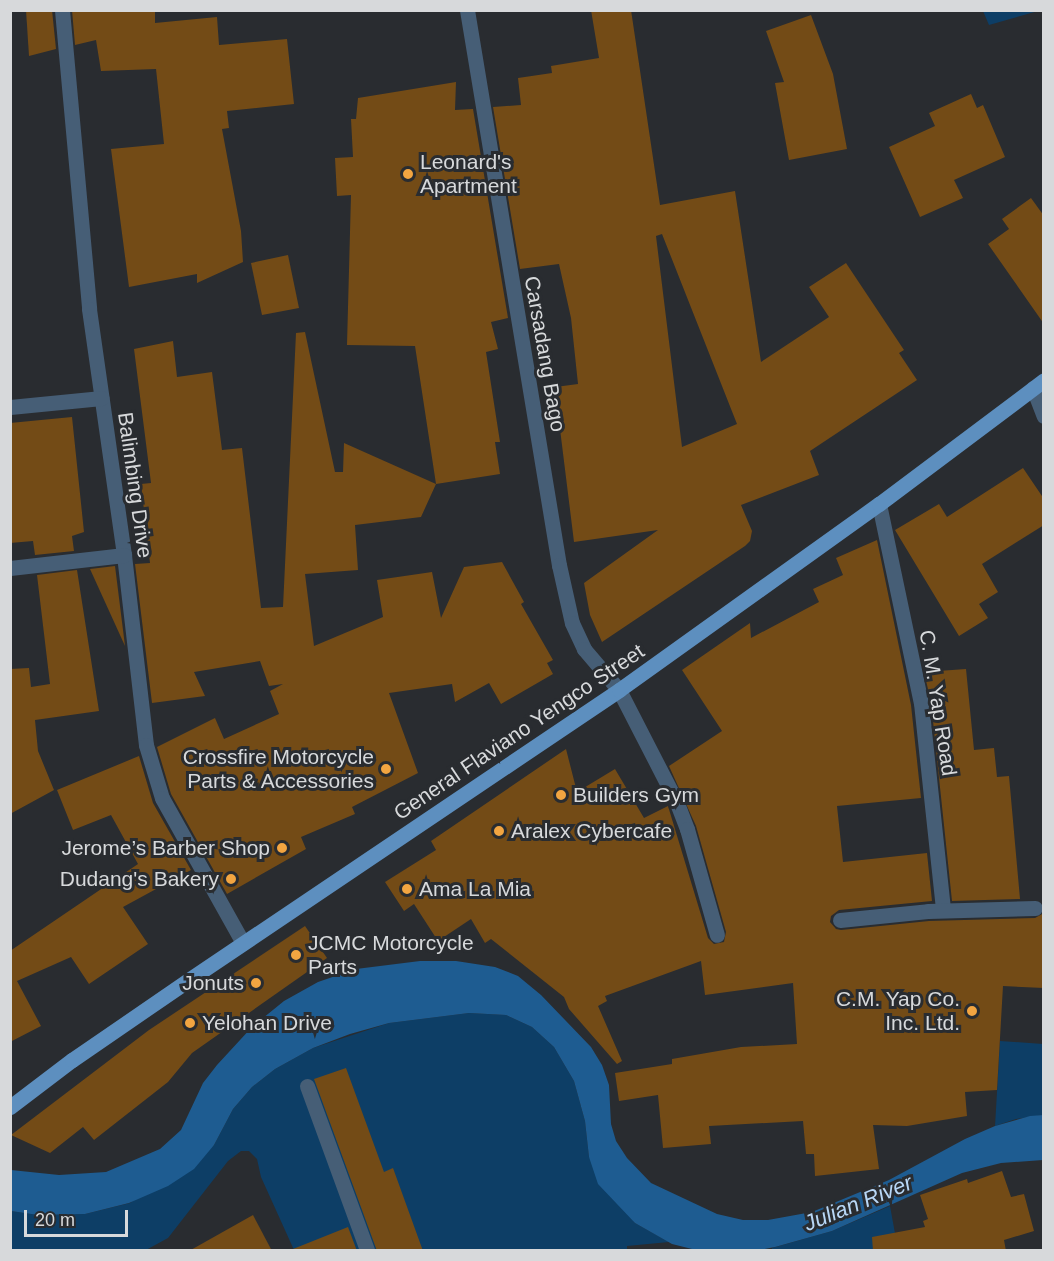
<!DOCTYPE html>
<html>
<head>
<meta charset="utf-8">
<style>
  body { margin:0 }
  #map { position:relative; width:1054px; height:1261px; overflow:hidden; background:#292c30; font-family:Helvetica,sans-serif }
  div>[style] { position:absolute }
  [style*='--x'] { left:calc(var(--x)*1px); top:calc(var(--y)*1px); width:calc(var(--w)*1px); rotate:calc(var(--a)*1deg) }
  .green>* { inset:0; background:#0d3e66 }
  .water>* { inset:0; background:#1e5c91 }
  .building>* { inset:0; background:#734b16 }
  .minor>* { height:15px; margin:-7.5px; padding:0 7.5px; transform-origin:7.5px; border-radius:7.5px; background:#465e76 }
  .major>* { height:15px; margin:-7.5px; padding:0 7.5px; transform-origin:7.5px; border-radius:7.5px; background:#5d8fbf }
  .dots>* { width:16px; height:16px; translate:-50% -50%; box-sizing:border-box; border:3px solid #292c30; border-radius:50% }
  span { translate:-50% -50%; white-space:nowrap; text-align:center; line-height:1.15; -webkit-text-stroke:6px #292c30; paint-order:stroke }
  .poi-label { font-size:21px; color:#d7d9db }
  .left { translate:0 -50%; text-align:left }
  .right { translate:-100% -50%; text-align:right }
  .street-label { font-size:21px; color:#d7d9db }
  .water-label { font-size:22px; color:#b8d7f6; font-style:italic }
  .frame { position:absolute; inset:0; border:12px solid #d7d9db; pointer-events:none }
  .scale { position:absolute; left:24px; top:1210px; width:104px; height:27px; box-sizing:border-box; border:3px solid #d7d9db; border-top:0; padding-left:8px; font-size:18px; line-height:21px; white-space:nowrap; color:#d7d9db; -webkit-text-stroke:4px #292c30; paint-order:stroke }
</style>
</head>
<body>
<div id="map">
  <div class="green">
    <div style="clip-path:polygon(983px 11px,1038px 11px,989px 25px)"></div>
    <div style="clip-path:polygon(469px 1013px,506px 1015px,532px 1027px,554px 1047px,574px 1081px,585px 1121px,589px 1157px,635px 1223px,669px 1242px,627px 1246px,627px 1250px,294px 1250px,261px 1177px,257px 1159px,249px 1151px,241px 1151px,228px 1161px,168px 1238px,146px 1250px,11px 1250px,11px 1211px,38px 1215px,85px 1214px,130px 1203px,214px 1145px,233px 1109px,252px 1087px,275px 1069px,313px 1048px,389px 1023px)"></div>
    <div style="clip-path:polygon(1000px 1041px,1043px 1044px,1043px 1115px,1016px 1119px,995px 1126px)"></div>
    <div style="clip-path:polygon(890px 1206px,898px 1250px,772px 1250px,772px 1248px,832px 1231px)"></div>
  </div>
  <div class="water">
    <div style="clip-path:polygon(420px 961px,456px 961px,495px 967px,518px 976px,541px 995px,591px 1047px,602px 1065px,609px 1085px,611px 1124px,616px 1141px,627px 1158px,651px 1183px,717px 1214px,743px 1220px,768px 1220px,812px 1212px,889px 1180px,965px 1139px,995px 1126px,1030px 1116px,1043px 1115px,1043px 1160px,1001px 1163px,962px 1173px,832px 1231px,775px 1247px,759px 1250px,696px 1250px,672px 1244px,635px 1223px,598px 1184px,589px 1157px,585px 1121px,574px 1081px,554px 1047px,532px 1027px,506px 1015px,469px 1013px,389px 1023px,350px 1034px,313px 1048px,275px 1069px,252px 1087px,233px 1109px,214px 1145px,194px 1169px,168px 1186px,129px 1203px,85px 1214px,38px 1215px,11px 1211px,11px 1170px,59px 1175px,106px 1172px,160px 1149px,181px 1130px,203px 1083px,217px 1065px,252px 1027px,284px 1001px,318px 982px,356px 969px)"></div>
  </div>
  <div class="building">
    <div style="clip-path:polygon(26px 10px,52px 10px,56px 49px,29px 56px)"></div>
    <div style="clip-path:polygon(72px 10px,155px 10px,155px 23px,217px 17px,219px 45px,287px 39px,294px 104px,227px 111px,229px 128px,222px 129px,241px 231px,243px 262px,197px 283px,197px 274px,129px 287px,111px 149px,164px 144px,156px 69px,101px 71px,96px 40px,75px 45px)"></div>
    <div style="clip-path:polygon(evenodd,591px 10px,631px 10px,660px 205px,735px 191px,761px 362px,829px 317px,809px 287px,846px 263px,904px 350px,899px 353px,917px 380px,810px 451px,819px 475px,741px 505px,752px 531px,750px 541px,745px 546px,602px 642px,590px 615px,584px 583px,658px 530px,574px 542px,559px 421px,553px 422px,548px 388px,578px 384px,571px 318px,559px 264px,520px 269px,493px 107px,521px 105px,518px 78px,552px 73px,551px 66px,599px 58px,591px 10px,662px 234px,737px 424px,682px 447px,656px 236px,662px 234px)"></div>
    <div style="clip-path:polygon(811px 15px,833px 74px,847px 149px,789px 160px,775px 83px,784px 82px,766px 31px)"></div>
    <div style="clip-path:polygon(456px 82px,455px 110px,473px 109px,508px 318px,491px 322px,498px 349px,486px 352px,500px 442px,495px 442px,500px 474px,436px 484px,415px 346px,347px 345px,351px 195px,337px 196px,335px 158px,353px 157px,351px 119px,356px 119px,358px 98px)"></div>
    <div style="clip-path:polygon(971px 94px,977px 108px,983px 105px,1005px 157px,954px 180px,963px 198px,920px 217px,889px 147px,935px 126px,929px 113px)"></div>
    <div style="clip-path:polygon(1031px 198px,1044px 216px,1044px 324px,988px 244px,1009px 229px,1002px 219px)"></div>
    <div style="clip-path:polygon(288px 255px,299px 308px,262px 315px,251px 263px)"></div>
    <div style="clip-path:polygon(305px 332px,335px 472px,343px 472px,344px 443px,436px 484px,421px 517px,355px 525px,358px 570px,305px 574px,314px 646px,383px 617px,377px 580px,432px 572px,441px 618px,464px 567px,502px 562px,524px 602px,521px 604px,553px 660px,547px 663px,553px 674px,501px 704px,489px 683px,455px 702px,452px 684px,389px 693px,418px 773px,352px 807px,355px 814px,301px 837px,306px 849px,227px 894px,171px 794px,157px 747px,215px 718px,224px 739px,279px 714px,270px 691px,283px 684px,269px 686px,260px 661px,194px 672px,205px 696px,152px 703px,135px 564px,150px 563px,141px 484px,151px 483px,134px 349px,173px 341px,177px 377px,212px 372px,222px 450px,242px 448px,261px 608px,283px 607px,296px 333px)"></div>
    <div style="clip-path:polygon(72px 417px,84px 532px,72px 536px,74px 551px,35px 555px,33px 541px,10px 543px,10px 423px)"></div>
    <div style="clip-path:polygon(1023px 468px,1044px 499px,1044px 525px,982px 564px,998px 592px,979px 604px,988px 618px,959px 636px,895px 530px,939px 504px,947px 517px)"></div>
    <div style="clip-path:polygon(877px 540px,911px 705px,921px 798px,837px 806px,843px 862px,927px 853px,932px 901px,839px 910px,831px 916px,830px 922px,836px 929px,841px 930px,929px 921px,1035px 918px,1044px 913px,1044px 988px,1003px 986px,997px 1090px,965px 1092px,967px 1116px,907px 1126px,873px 1125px,879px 1169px,815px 1176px,814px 1154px,806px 1154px,803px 1121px,709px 1126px,711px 1144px,663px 1148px,658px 1095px,619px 1101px,615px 1073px,672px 1064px,672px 1059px,741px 1047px,797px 1044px,793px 983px,705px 995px,701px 961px,605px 996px,607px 1001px,598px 1006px,622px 1061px,617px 1064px,569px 1009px,564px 997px,491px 939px,485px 943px,471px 919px,438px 941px,414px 904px,404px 911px,385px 882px,436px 850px,431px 841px,566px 749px,577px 792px,615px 769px,644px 818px,668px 806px,708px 938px,714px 944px,724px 942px,726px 932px,696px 826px,669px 766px,722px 731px,682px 670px,750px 623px,751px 638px,819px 602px,813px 589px,843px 575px,836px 558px)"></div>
    <div style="clip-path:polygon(115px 566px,125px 646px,90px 569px)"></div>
    <div style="clip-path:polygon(77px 570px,99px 711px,35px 720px,38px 751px,54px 790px,10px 814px,10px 669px,29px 668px,31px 687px,50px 684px,37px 575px)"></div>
    <div style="clip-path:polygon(966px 669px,974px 750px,994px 748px,997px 777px,1009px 776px,1020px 899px,952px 901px,931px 702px,924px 672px)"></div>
    <div style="clip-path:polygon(139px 756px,153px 803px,191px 870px,123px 907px,148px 944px,89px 984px,71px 957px,17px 981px,41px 1026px,10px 1042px,10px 951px,138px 864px,111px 815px,73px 830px,57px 790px)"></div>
    <div style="clip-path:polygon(305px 926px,327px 958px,192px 1053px,168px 1082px,94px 1140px,83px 1127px,50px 1153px,11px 1135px,149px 1030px)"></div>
    <div style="clip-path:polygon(346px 1068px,384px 1172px,393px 1168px,423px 1251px,377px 1251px,314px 1079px)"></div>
    <div style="clip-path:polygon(1002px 1171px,1011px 1197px,1024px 1194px,1034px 1231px,1004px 1240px,1006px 1251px,873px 1251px,872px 1237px,925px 1227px,923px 1221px,928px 1219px,920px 1195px,967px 1179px,968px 1183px)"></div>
    <div style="clip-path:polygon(253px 1215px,272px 1251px,189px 1251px)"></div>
    <div style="clip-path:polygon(348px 1227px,357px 1251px,294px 1251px,293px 1249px)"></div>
  </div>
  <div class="minor">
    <div style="--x:62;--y:10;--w:300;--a:84.8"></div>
    <div style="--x:89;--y:309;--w:248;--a:81.9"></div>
    <div style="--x:124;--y:555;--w:191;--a:83.4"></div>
    <div style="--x:146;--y:745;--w:55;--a:73.2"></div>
    <div style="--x:162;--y:798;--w:166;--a:60.8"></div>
    <div style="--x:467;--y:10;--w:563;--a:80.59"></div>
    <div style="--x:559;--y:565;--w:59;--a:77.4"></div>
    <div style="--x:572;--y:623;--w:29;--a:65"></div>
    <div style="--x:584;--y:649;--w:54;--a:49.5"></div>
    <div style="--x:619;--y:690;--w:127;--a:62.8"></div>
    <div style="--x:677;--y:803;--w:28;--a:69"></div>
    <div style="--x:687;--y:829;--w:110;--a:74.2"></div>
    <div style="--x:1033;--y:388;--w:30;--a:69"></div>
    <div style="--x:10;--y:407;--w:92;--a:-5.6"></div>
    <div style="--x:879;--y:504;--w:203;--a:78.1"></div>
    <div style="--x:921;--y:703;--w:208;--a:83.9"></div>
    <div style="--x:10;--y:568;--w:115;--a:-6.5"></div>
    <div style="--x:840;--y:920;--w:88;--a:-5.8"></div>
    <div style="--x:928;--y:911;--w:107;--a:-1.6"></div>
    <div style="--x:307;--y:1086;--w:175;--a:69.9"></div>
  </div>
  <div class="major">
    <div style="--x:10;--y:1107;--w:78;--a:-37.2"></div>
    <div style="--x:72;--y:1060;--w:140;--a:-34.5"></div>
    <div style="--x:187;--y:981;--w:521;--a:-33.96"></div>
    <div style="--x:619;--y:690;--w:320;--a:-35.6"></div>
    <div style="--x:879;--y:504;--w:206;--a:-36.9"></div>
  </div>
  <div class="dots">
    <div style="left:408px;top:174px;background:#f2a541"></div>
    <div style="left:386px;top:769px;background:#f2a541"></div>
    <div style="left:561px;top:795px;background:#f2a541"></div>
    <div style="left:499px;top:831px;background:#f2a541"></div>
    <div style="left:282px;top:848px;background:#f2a541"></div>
    <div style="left:231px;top:879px;background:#f2a541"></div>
    <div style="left:407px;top:889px;background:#f2a541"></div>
    <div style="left:296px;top:955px;background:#f2a541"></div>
    <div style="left:256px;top:983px;background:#f2a541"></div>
    <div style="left:972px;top:1011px;background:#f2a541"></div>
    <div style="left:190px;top:1023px;background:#f2a541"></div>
  </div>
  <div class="poi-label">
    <span class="left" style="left:420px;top:174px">Leonard's<br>Apartment</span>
    <span class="right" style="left:374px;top:769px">Crossfire Motorcycle<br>Parts &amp; Accessories</span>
    <span class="left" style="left:573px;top:795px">Builders Gym</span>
    <span class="left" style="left:511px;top:831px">Aralex Cybercafe</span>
    <span class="right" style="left:270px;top:848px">Jerome’s Barber Shop</span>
    <span class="right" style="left:219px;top:879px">Dudang's Bakery</span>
    <span class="left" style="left:419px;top:889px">Ama La Mia</span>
    <span class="left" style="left:308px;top:955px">JCMC Motorcycle<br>Parts</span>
    <span class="right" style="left:244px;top:983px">Jonuts</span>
    <span class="right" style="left:960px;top:1011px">C.M. Yap Co.<br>Inc. Ltd.</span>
    <span class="left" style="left:202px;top:1023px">Yelohan Drive</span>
  </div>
  <div class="street-label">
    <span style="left:545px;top:354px;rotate:80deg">Carsadang Bago</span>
    <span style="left:135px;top:485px;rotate:82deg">Balimbing Drive</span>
    <span style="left:938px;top:703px;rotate:81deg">C. M. Yap Road</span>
    <span style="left:519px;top:732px;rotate:-34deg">General Flaviano Yengco Street</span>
  </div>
  <div class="water-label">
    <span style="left:858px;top:1203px;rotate:-22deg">Julian River</span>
  </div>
  <div class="frame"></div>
  <div class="scale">20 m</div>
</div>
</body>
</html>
